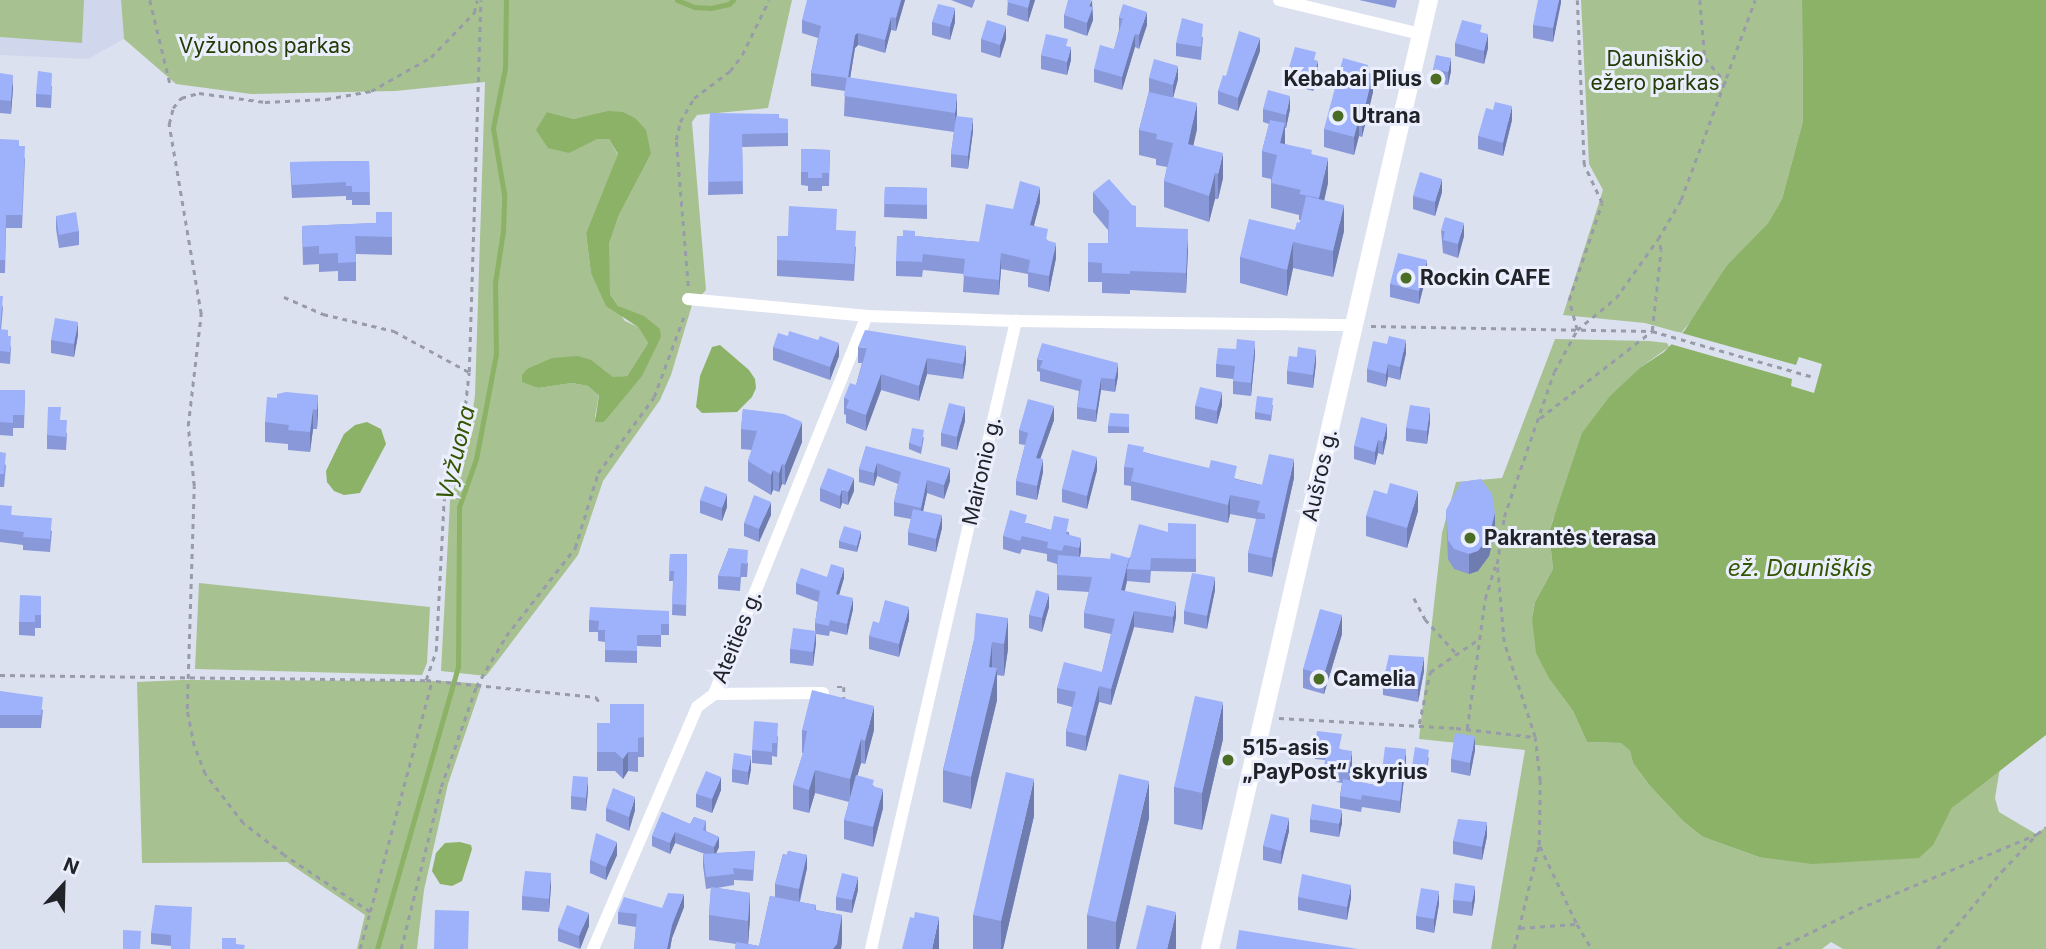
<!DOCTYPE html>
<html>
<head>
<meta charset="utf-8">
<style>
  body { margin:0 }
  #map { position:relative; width:2046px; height:949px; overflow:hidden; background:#dce1f0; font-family:Inter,sans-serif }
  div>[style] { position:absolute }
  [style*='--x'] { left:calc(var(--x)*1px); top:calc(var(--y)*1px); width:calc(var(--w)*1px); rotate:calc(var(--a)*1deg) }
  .built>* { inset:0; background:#d0d7ed }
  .green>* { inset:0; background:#a8c191 }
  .water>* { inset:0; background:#8cb268 }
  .pier>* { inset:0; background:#dce1f0 }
  .stream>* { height:5px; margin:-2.5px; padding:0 2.5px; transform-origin:2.5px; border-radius:2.5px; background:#8cb268 }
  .path>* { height:2.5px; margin-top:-1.25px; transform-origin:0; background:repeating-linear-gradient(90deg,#989ca8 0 5px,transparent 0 10px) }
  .street>* { height:12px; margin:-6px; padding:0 6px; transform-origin:6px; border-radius:6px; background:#fff }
  .secondary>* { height:18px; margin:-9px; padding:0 9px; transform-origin:9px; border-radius:9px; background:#fff }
  .wall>* { inset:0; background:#8898d8 }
  .shaded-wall>* { inset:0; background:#6f7cb0 }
  .building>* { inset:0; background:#9eb1fb }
  .dots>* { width:19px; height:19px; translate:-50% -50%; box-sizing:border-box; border:4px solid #eaeefd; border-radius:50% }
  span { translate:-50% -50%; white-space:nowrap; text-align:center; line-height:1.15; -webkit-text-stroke:6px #eaeefd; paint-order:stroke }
  .park-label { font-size:21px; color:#233b04 }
  .poi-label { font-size:21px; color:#212328; font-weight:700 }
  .right { translate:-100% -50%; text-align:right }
  .left { translate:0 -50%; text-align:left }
  .street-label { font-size:21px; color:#212328 }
  .water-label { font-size:23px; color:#345601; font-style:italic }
  .north { position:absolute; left:28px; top:851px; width:70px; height:70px; -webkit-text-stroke:5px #eaeefd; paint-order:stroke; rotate:22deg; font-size:19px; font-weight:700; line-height:28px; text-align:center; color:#212328 }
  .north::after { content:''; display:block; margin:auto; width:24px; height:32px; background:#212328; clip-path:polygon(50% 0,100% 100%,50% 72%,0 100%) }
</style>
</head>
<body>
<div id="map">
  <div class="built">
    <div style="clip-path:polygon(0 0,121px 0,124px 39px,88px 59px,0 55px)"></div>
  </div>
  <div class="green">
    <div style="clip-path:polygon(0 0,84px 0,82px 43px,0 37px)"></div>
    <div style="clip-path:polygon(evenodd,121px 0,792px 0,768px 108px,697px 115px,692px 122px,706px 290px,692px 305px,671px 375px,660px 400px,603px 481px,578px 555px,486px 676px,441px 671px,450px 501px,468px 443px,475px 395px,485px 82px,395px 91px,251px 94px,176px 84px,124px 39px,121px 0,547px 112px,574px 119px,590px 116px,651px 154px,619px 215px,609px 244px,608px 272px,610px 294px,618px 306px,661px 337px,604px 422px,595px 417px,599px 394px,588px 386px,572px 383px,538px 388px,522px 381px,522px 375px,604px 370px,613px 378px,627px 376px,648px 343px,638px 327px,625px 321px,591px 273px,586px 233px,618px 155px,609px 139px,597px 139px,547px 112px)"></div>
    <div style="clip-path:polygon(1581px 0,1802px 0,1803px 121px,1782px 199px,1768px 223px,1727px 265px,1698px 313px,1681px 333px,1645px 323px,1563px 315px,1603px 190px,1589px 164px)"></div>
    <div style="clip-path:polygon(1555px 339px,1649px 341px,1667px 343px,1669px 347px,1641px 367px,1553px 519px,1549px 532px,1553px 569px,1535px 602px,1532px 618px,1550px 680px,1573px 711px,1587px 742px,1621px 743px,1630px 751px,1633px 763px,1650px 786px,1684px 822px,1703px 837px,1759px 857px,1934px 844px,1952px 808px,2000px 768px,1995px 798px,1999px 812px,2036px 834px,2046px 827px,2046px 949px,1843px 949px,1831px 942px,1822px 949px,1491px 949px,1525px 750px,1419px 739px,1442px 533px,1456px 482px,1502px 478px)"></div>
    <div style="clip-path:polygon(199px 583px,430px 607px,427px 663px,422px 675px,195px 669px)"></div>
    <div style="clip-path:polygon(182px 680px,445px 681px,482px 684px,448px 784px,424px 890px,417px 949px,357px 949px,365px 915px,287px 862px,142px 863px,137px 682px)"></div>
  </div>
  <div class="water">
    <div style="clip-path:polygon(1802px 0,2046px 0,2046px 735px,1952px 808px,1934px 844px,1919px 858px,1812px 864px,1759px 857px,1703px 837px,1684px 822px,1650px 786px,1633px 763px,1630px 751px,1621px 743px,1587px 742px,1573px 711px,1550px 680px,1536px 653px,1532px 618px,1535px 602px,1553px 569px,1549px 532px,1582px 433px,1610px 396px,1641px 367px,1664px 352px,1685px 330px,1727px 265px,1768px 223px,1782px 199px,1803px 121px)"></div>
    <div style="clip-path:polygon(608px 111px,623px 112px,635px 118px,646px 130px,651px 154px,619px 215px,609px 244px,610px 294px,618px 306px,644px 316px,660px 329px,661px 337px,642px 376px,604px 422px,595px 422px,599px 395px,588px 386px,572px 383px,538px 388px,522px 382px,522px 375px,527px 369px,552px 358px,578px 356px,591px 360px,613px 377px,627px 376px,648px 343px,638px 327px,606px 306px,591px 273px,586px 233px,618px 154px,609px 139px,597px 139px,569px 153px,548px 148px,536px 130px,547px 112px,574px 119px)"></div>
    <div style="clip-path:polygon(720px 345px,749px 370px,755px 379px,756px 388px,752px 397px,737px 412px,702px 413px,696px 407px,700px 376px,712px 347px)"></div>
    <div style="clip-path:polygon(367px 422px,381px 429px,386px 444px,360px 493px,344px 495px,334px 491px,327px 482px,326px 471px,344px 434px,355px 425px)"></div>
    <div style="clip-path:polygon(460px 842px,471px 845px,472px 849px,462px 881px,452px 886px,440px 884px,432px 871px,436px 853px,445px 843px)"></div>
  </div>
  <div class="pier">
    <div style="clip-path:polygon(1678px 332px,1796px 365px,1799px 357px,1822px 364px,1814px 393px,1791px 386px,1792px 379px,1667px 343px)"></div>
  </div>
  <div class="stream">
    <div style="--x:677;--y:0;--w:18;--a:22"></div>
    <div style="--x:694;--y:7;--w:17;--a:3"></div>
    <div style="--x:711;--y:8;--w:18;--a:-13"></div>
    <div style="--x:729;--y:4;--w:6;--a:-45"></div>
    <div style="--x:377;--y:949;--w:293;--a:-74"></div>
    <div style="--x:458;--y:667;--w:160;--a:-89.6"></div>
    <div style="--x:459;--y:507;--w:51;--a:-70.5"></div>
    <div style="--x:476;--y:459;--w:107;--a:-79.2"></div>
    <div style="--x:496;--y:354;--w:71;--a:-90.8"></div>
    <div style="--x:495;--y:283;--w:53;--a:-81.3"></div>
    <div style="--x:503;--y:231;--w:37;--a:-88"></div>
    <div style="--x:504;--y:194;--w:67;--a:-99.5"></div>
    <div style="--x:493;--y:128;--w:61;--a:-78.7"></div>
    <div style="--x:505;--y:68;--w:68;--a:-89.2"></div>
  </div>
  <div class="path">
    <div style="--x:150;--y:0;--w:85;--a:76.5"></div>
    <div style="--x:1700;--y:0;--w:58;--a:85.1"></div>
    <div style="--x:1705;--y:58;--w:33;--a:50"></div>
    <div style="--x:688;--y:286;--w:146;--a:-94.7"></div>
    <div style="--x:676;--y:140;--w:18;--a:-77"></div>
    <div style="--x:680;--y:122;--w:28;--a:-60"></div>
    <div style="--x:694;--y:98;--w:45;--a:-36.9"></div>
    <div style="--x:730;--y:71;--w:20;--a:-53"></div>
    <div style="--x:742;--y:55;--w:61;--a:-63.9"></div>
    <div style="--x:284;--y:297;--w:43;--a:23.6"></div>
    <div style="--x:323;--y:314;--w:73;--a:13.5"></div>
    <div style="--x:394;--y:331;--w:85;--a:28.7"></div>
    <div style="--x:1371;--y:326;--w:281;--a:1"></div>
    <div style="--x:1652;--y:331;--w:167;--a:15.9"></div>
    <div style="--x:1577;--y:330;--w:31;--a:-105"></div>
    <div style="--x:1569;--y:300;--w:102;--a:-71.2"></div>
    <div style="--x:1602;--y:203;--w:42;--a:-115.3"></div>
    <div style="--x:1584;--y:165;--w:165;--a:-92.4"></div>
    <div style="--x:1540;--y:418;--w:142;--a:-37.8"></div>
    <div style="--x:1652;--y:331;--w:81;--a:-83.7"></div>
    <div style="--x:1661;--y:250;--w:11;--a:-105"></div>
    <div style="--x:1414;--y:598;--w:24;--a:62"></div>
    <div style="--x:1425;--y:619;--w:46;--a:47.6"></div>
    <div style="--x:0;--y:675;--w:426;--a:0.7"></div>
    <div style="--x:426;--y:680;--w:31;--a:-71"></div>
    <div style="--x:436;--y:651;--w:152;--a:-87"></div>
    <div style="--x:444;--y:499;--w:66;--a:-74.3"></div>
    <div style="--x:462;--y:435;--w:63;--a:-83.7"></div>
    <div style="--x:469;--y:372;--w:372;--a:-88.2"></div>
    <div style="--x:426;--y:680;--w:171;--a:5.7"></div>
    <div style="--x:596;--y:697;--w:9;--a:58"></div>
    <div style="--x:837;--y:687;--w:7;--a:0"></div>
    <div style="--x:844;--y:687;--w:14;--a:90"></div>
    <div style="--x:1279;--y:718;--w:177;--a:3.2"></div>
    <div style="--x:1456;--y:728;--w:79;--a:6.6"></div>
    <div style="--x:1419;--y:724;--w:53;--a:-78.1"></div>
    <div style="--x:1430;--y:672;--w:59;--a:-34"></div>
    <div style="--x:1467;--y:729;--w:131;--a:-82.1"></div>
    <div style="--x:1485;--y:599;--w:34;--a:-73"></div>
    <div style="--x:1540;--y:846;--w:86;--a:64.6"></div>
    <div style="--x:1577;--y:924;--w:29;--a:59"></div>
    <div style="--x:370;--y:912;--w:239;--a:-75"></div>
    <div style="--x:1520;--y:928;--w:55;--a:-4.2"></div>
    <div style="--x:360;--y:949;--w:38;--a:-75"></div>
    <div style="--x:370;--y:912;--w:103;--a:-146.5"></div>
    <div style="--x:284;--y:855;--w:52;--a:-142"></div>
    <div style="--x:243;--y:823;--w:62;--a:-127.8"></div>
    <div style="--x:205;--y:774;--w:30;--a:-111"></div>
    <div style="--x:194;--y:746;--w:38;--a:-101"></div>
    <div style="--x:187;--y:709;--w:223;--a:-88.2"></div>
    <div style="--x:194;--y:486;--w:60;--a:-95.7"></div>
    <div style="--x:188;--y:426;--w:113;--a:-83.4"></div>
    <div style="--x:201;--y:314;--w:193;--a:-99.6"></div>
    <div style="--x:169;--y:124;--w:16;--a:-76"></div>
    <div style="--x:173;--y:108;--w:13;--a:-51"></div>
    <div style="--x:181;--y:98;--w:19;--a:-16"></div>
    <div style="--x:199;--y:93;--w:67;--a:7.8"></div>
    <div style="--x:265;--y:102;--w:61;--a:-2.8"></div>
    <div style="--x:326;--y:99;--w:46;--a:-10.1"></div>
    <div style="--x:371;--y:91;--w:69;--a:-29.5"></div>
    <div style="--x:431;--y:57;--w:62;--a:-45.7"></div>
    <div style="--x:474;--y:13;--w:13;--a:-77"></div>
    <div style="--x:401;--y:949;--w:167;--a:-76.1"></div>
    <div style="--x:441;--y:787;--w:106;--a:-70.7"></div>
    <div style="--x:476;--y:687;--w:59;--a:-59.5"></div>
    <div style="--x:506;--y:636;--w:112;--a:-51.9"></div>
    <div style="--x:575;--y:548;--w:78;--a:-73"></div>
    <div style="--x:598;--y:473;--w:94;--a:-53.6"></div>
    <div style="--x:654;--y:397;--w:90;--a:-69.7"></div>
    <div style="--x:1514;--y:949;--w:107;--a:-76.5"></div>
    <div style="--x:1539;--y:845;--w:64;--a:-89.1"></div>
    <div style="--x:1540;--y:781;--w:44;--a:-96.5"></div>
    <div style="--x:1535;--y:737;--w:100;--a:-108.1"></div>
    <div style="--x:1504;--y:642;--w:78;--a:-95.1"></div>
    <div style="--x:1497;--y:564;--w:48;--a:-81.5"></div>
    <div style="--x:1504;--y:517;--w:153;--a:-71"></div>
    <div style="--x:1554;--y:372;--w:48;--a:-61.3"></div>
    <div style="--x:1577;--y:330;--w:50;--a:-39.4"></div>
    <div style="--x:1616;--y:298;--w:72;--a:-54.6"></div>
    <div style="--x:1658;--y:239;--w:45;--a:-59.5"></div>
    <div style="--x:1681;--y:200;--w:213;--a:-69.7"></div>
    <div style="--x:1777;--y:949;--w:90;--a:-26.3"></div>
    <div style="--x:1858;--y:909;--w:194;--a:-22.7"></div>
    <div style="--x:2037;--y:834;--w:11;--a:-38"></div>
    <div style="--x:1937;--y:949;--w:102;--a:-50.2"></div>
    <div style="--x:2002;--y:871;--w:50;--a:-46.6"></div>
  </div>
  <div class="street">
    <div style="--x:1279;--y:0;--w:146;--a:13.5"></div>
    <div style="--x:688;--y:299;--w:180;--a:5.4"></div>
    <div style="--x:867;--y:316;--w:149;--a:1.9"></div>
    <div style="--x:1016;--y:321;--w:338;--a:0.7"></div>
    <div style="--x:714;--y:694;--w:109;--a:-0.5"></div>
    <div style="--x:593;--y:949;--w:263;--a:-66.7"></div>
    <div style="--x:697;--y:707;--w:21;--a:-37"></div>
    <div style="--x:714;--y:694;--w:408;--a:-68"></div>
    <div style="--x:871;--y:949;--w:645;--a:-77"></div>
  </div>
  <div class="secondary">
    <div style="--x:1210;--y:949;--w:974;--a:-77.01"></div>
  </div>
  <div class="wall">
    <div style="clip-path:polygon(905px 0,896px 31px,891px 30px,885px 53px,858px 45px,855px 48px,850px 78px,957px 113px,957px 116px,973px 131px,968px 169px,951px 167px,951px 154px,954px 132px,844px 116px,845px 91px,811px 86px,811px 73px,818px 38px,802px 33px,802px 20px)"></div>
    <div style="clip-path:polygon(951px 0,975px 0,972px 8px)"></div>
    <div style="clip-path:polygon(1008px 0,1035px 0,1028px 22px,1007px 15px)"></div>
    <div style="clip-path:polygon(1359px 0,1397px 0,1395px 8px)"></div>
    <div style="clip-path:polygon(1561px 0,1553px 42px,1533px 38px,1533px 25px)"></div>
    <div style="clip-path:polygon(1092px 6px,1093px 20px,1087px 36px,1064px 28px,1064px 15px)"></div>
    <div style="clip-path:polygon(1119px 17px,1147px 25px,1139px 49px,1135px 47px,1122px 90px,1094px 82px,1094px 69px,1114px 49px,1119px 30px)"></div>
    <div style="clip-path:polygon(932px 22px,955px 22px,950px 40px,932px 35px)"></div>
    <div style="clip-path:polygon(1482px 33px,1488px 48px,1484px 64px,1455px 56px,1455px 43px)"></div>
    <div style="clip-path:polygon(1203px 37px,1201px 60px,1176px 56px,1176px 43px)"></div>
    <div style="clip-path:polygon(981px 39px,1006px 39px,1000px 58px,981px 52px)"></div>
    <div style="clip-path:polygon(1260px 51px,1238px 111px,1218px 104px,1218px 91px,1226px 76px)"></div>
    <div style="clip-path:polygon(1041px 55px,1071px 60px,1067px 75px,1041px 69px)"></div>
    <div style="clip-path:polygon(1316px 60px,1318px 74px,1313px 91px,1288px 84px,1288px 71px)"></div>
    <div style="clip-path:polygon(1433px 69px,1451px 71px,1448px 85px,1433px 82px)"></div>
    <div style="clip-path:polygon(0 73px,13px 88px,11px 114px,0 113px)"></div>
    <div style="clip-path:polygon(1368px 73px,1373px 92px,1362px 137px,1359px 136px,1354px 155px,1324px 147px,1324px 129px)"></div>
    <div style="clip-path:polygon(1149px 78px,1178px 79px,1173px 98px,1197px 129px,1193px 145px,1223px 178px,1218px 199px,1215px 199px,1209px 222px,1164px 207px,1164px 181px,1167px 167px,1156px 165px,1156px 159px,1139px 155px,1139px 130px,1149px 91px)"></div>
    <div style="clip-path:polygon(52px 86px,51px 108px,36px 107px,36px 94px)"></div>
    <div style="clip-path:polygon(1263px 109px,1290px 109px,1286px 128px,1285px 128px,1285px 144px,1312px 154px,1328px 183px,1324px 200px,1344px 231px,1333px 277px,1293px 268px,1287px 296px,1240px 283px,1240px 257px,1295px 230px,1301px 220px,1299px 220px,1299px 215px,1271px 208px,1271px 179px,1262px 177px,1262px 151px,1269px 124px,1263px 122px)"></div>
    <div style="clip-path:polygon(710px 113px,788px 119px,788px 146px,742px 147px,743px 194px,708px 195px)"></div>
    <div style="clip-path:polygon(1512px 120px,1503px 156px,1478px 149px,1478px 136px)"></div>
    <div style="clip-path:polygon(0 139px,19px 146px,25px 159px,22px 228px,6px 228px,5px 273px,0 273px)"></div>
    <div style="clip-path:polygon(801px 149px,830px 150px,829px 186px,822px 186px,822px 191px,808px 191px,808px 186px,801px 185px)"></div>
    <div style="clip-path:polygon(369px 161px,370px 205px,352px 205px,352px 200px,346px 200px,346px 196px,292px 198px,290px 162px)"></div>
    <div style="clip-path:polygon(885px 187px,927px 188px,927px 219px,884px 217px)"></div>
    <div style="clip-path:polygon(1093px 192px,1136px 227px,1188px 249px,1186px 293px,1130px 290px,1130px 294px,1102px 293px,1102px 282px,1088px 282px,1088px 262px,1108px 243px,1108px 230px,1093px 212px)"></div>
    <div style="clip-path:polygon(1442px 192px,1435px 216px,1413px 209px,1413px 196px)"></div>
    <div style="clip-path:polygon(1040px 202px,1034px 225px,1048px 241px,1056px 258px,1049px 292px,1028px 287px,1028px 274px,1001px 269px,999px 295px,963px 292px,964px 274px,923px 270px,922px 277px,896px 276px,896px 261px,915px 236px,979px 242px)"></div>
    <div style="clip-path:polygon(392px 212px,392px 255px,356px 254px,356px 281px,338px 281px,338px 271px,319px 272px,319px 264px,303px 265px,302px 226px,376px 223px)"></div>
    <div style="clip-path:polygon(56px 216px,79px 231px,79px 245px,59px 248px,56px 229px)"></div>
    <div style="clip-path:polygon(837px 230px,856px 247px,854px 281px,777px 276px,777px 236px,788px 236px)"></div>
    <div style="clip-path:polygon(1441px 230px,1464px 236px,1458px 258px,1443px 253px)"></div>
    <div style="clip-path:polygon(1427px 273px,1419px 304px,1390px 297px,1390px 284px)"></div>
    <div style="clip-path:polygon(0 296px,3px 308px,1px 330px,8px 336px,11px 348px,10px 364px,0 363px)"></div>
    <div style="clip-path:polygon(78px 335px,74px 357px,51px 353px,51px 340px)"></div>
    <div style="clip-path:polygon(1387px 344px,1406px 353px,1400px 380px,1388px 377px,1386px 387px,1367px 382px,1367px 369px)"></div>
    <div style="clip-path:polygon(773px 347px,839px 356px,830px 380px,773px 360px)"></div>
    <div style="clip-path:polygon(858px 347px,966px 361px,963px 379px,927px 374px,919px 401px,881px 390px,866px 431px,846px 423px,846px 415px,844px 414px,844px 398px,856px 385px,862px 363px,858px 363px)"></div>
    <div style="clip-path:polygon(1255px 354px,1251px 396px,1233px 394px,1233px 379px,1216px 377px,1216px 364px)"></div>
    <div style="clip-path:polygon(1037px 359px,1118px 376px,1115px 392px,1101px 390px,1096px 422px,1077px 419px,1077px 407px,1079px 391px,1040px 381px,1040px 372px,1037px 371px)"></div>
    <div style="clip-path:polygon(1316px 363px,1313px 388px,1287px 384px,1287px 371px)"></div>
    <div style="clip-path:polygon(0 390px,25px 390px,24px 428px,13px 428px,13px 436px,0 435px)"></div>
    <div style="clip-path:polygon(318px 395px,317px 429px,313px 429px,310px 452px,288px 450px,288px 444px,265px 442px,265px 422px,277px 398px)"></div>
    <div style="clip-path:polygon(1222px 405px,1217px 424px,1195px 419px,1195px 406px)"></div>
    <div style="clip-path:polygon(1273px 405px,1271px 421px,1255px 419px,1255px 412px)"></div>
    <div style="clip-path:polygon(743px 409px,802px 442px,785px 485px,782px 484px,779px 492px,773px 490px,771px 495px,748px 481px,748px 461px,752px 450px,741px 449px,741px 429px)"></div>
    <div style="clip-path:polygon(1129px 414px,1129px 433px,1108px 433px,1108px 426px)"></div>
    <div style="clip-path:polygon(61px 420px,67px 434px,66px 450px,47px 449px,47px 435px)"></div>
    <div style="clip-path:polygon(1054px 420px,1040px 459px,1043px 472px,1037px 500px,1016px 495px,1016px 481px,1025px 445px,1019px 444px,1019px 430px)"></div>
    <div style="clip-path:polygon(965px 421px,957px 450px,941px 446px,941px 433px)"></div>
    <div style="clip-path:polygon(1430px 422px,1427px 444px,1406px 441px,1406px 428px)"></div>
    <div style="clip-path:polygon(924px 437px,921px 454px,909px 449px,909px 443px)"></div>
    <div style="clip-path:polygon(1387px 437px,1383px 455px,1378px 453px,1375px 465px,1354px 459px,1354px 446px)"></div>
    <div style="clip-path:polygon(866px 446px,950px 481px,944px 499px,927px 493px,923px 511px,942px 528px,936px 552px,908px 545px,908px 532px,911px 519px,894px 516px,894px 502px,898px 484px,877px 476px,874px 486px,859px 482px,859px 469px)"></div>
    <div style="clip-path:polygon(0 452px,6px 466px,4px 487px,0 487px)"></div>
    <div style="clip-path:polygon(1144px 452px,1237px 479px,1262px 485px,1294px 478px,1272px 577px,1248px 572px,1248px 553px,1257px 519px,1230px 514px,1228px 523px,1131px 500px,1131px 486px,1124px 485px,1124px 467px)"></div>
    <div style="clip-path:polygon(1097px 470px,1087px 509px,1062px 502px,1062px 489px)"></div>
    <div style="clip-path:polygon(820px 488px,854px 491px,848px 505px,842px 503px,840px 509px,820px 501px)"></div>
    <div style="clip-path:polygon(1387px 494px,1418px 511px,1407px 548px,1366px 536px,1366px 516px)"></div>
    <div style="clip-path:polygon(700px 500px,727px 507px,722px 521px,700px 513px)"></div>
    <div style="clip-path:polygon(0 505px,12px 515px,52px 531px,50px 552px,23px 550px,23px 545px,0 542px)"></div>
    <div style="clip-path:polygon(1446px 510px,1495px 532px,1489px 556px,1478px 571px,1469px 574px,1454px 569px,1448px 559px)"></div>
    <div style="clip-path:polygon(771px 515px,759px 542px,744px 536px,744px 523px)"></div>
    <div style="clip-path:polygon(1027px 523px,1051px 530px,1069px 532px,1069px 534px,1081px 551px,1080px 557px,1110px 559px,1129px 558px,1168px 532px,1196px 524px,1196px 572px,1151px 571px,1150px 583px,1127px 581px,1125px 591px,1176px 617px,1173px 633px,1134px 627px,1111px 705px,1099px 702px,1086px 751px,1066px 746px,1066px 731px,1072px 707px,1057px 703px,1057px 688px,1102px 672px,1111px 634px,1084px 628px,1084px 613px,1089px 592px,1057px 590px,1057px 564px,1047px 561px,1047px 554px,1022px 549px,1020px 554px,1003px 549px,1003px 536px)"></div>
    <div style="clip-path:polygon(861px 537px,857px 552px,839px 548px,839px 541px)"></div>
    <div style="clip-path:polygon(729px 548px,748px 563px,747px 577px,741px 577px,740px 591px,718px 589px,718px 576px)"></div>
    <div style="clip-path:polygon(670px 554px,687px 554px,686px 616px,672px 615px,673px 581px,669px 581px)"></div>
    <div style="clip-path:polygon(827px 577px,844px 578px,839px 595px,853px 609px,847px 635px,830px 631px,829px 636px,816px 634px,813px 666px,790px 663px,790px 649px,815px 631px,815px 623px,818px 602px,796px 594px,796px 583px)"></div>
    <div style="clip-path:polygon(1215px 590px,1207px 629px,1184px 624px,1184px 611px)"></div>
    <div style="clip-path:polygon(41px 596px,41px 628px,35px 628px,35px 636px,19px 635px,19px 622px)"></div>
    <div style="clip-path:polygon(1049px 607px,1042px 632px,1029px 628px,1029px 615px)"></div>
    <div style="clip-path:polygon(669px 611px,669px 635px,661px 635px,661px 647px,637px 646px,637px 663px,605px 662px,605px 642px,598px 641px,598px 632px,589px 632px,589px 620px)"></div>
    <div style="clip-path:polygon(1008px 618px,1008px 649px,1004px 676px,997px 675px,997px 700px,971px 809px,943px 802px,943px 770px,974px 640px)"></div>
    <div style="clip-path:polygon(909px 620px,899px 657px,869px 649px,869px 636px,879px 623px)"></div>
    <div style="clip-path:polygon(1342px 634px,1324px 694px,1303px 688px,1303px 669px)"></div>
    <div style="clip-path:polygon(1424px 671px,1418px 702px,1383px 695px,1383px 682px)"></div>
    <div style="clip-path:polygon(0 691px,43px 710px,41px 728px,0 728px)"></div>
    <div style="clip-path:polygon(644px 704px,644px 757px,638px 757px,638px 772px,628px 771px,623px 779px,615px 771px,597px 771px,597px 723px,610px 723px)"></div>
    <div style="clip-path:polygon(802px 730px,874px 730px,865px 764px,861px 763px,857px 776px,874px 786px,883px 808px,873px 847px,844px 839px,844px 820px,849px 802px,815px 793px,809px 813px,793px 809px,793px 785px,803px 753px,802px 753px)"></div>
    <div style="clip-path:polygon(778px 736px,777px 757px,772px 756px,772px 765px,752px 763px,752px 750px)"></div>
    <div style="clip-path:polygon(1223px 739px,1202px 830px,1174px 824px,1174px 787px)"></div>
    <div style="clip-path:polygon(1315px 745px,1341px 749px,1352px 764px,1349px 780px,1380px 786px,1406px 761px,1400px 813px,1362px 807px,1361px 812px,1340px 808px,1340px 796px,1342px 783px,1324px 780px,1325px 760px,1315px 759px)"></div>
    <div style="clip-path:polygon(1475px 750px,1470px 776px,1451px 772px,1451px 759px)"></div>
    <div style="clip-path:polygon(1429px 757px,1426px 776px,1412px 773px,1412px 767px)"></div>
    <div style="clip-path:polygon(732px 769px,751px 769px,748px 785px,732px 782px)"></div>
    <div style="clip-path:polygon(588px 790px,586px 811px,571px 809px,571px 796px)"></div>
    <div style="clip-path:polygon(721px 790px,712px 813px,696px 807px,696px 794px)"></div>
    <div style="clip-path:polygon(606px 808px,635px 810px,629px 831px,606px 821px)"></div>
    <div style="clip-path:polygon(662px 812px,690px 824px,694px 817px,706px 821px,706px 831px,719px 837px,719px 847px,716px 853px,755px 851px,753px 881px,734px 880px,734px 885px,717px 888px,750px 893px,750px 918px,748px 944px,759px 946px,770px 896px,775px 897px,775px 884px,783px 854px,787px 855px,788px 851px,807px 855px,807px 868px,800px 902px,816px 905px,816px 910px,842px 915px,842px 941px,841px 949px,735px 949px,736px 944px,709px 940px,709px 915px,711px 888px,706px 889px,703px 866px,703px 854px,705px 854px,675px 843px,670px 854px,652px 846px,652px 836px)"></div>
    <div style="clip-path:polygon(1034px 816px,1003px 949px,973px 949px,973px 915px)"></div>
    <div style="clip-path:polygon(1149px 818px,1119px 949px,1087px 949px,1087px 915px)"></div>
    <div style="clip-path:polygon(1310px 819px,1342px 823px,1339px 837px,1310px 832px)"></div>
    <div style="clip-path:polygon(1289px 831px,1281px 864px,1263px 860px,1263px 846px)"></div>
    <div style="clip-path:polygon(1487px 836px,1482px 860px,1453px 854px,1453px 841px)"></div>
    <div style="clip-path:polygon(617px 855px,606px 880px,590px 873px,590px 860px)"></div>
    <div style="clip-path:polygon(551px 886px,549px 912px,522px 910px,522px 896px)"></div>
    <div style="clip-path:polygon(858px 890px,852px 913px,836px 910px,836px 897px)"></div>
    <div style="clip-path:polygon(1298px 897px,1351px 898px,1347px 920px,1298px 910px)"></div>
    <div style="clip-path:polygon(1475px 899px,1472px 916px,1453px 913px,1453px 900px)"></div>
    <div style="clip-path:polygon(1439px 904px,1434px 933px,1416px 929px,1416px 916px)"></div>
    <div style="clip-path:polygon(684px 907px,672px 938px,670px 949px,634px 949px,636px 927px,618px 924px,618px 912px)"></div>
    <div style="clip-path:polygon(192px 918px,171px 946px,151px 944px,151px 933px)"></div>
    <div style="clip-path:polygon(589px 926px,580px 949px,558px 941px,558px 928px)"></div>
  </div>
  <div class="shaded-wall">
    <div style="clip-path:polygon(901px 0,905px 0,896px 31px,896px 18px)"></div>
    <div style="clip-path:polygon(1030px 0,1035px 0,1028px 22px,1028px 8px)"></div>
    <div style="clip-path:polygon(1092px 0,1093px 20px,1087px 36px,1087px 23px,1089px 6px)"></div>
    <div style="clip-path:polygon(1559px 0,1561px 0,1561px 3px,1553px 42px,1553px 28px)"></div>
    <div style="clip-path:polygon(955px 8px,955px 22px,950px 40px,950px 27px)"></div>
    <div style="clip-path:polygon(1147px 12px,1147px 25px,1139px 49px,1139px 35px)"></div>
    <div style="clip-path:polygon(891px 17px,891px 30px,885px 53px,885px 40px)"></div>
    <div style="clip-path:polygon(1006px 26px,1006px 39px,1000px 58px,1000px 45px)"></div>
    <div style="clip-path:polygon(858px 33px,858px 45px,855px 48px,848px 91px,848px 79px,855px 35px)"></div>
    <div style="clip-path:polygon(1135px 34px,1135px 47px,1122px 90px,1122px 77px)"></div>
    <div style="clip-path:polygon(1488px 34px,1488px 48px,1484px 64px,1484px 51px)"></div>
    <div style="clip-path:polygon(1260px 38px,1260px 51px,1238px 111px,1238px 98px)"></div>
    <div style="clip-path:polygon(1071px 47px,1071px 60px,1067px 75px,1067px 62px)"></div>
    <div style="clip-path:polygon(1451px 58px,1451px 71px,1448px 85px,1448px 72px)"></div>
    <div style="clip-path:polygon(1318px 61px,1318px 74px,1313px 91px,1313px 78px)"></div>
    <div style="clip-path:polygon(1178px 66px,1178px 79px,1173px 98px,1173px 85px)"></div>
    <div style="clip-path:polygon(1373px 74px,1373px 92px,1362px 137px,1362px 119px)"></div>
    <div style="clip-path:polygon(13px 75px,13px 88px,11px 114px,11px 101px)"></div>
    <div style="clip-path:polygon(957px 94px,957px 113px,955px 132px,955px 113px)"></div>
    <div style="clip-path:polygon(1290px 96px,1290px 109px,1286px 128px,1286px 115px)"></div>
    <div style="clip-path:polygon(1197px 103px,1197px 129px,1188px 170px,1188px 144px)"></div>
    <div style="clip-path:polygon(1512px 106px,1512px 120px,1503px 156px,1503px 143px)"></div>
    <div style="clip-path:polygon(973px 118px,973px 131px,968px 169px,968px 156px)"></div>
    <div style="clip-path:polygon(1359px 118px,1359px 136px,1354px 155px,1354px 137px)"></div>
    <div style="clip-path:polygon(1285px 123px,1285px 149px,1280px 143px)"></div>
    <div style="clip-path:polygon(1223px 153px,1223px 178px,1218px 199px,1218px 174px)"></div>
    <div style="clip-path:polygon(1328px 158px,1328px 183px,1319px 224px,1319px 198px)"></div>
    <div style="clip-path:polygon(1215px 173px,1215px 199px,1209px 222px,1209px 196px)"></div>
    <div style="clip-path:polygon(1442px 179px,1442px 192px,1435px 216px,1435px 202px)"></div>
    <div style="clip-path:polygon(1040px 187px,1040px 202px,1030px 240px,1030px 225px)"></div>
    <div style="clip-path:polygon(1344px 205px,1344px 231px,1333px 277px,1333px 251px)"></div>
    <div style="clip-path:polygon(1464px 223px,1464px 236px,1458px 258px,1458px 244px)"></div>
    <div style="clip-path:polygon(1188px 229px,1188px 249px,1186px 293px,1186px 273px)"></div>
    <div style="clip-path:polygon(1293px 242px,1293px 268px,1287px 296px,1287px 270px)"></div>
    <div style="clip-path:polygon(1056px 243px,1056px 258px,1049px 292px,1049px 276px)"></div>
    <div style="clip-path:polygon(1001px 253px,1001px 269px,999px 295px,999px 280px)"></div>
    <div style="clip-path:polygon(1427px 260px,1427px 273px,1419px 304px,1419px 291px)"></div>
    <div style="clip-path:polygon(78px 322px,78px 335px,74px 357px,74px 344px)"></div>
    <div style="clip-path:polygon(1406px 340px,1406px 353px,1400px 380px,1400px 367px)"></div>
    <div style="clip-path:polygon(1255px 341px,1255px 354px,1251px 396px,1251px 383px)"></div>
    <div style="clip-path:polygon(839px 343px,839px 356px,830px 380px,830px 367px)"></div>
    <div style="clip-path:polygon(966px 346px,966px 361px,963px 379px,963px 364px)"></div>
    <div style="clip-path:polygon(1316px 350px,1316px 363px,1313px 388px,1313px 375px)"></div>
    <div style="clip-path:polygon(927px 358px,927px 374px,919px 401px,919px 386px)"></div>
    <div style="clip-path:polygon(1118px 363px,1118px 376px,1115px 392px,1115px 379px)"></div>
    <div style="clip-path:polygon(1388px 364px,1388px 377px,1386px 387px,1386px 374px)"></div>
    <div style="clip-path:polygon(881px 374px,881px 390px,866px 431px,866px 415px)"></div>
    <div style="clip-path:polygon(1101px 378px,1101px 390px,1096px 422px,1096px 410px)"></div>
    <div style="clip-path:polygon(1222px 392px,1222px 405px,1217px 424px,1217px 411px)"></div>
    <div style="clip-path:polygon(318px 395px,318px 415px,317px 429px,317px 410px)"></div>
    <div style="clip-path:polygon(1054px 406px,1054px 420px,1036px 471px,1036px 458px)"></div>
    <div style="clip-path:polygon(965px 407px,965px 421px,957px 450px,957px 437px)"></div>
    <div style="clip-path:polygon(1430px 408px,1430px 422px,1427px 444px,1427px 431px)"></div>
    <div style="clip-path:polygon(313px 409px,313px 429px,310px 452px,310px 432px)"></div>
    <div style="clip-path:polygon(802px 422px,802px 442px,785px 485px,785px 465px)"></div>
    <div style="clip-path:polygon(1387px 424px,1387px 437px,1383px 455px,1383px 442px)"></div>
    <div style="clip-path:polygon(1378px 440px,1378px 453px,1375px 465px,1375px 452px)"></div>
    <div style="clip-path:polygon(1097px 457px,1097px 470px,1087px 509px,1087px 496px)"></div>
    <div style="clip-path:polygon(1043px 459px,1043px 472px,1037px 500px,1037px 486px)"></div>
    <div style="clip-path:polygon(1294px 459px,1294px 478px,1272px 577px,1272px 558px)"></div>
    <div style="clip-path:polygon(877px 463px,877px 476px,874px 486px,874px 473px)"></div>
    <div style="clip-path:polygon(782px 464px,782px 484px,779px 492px,779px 473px)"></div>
    <div style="clip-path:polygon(950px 468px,950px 481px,944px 499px,944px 485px)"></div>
    <div style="clip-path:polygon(773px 470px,773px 490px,771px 495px,771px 475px)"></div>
    <div style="clip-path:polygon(854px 478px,854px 491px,848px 505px,848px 492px)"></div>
    <div style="clip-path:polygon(927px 480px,927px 493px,921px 521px,921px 508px)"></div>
    <div style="clip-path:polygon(842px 489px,842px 503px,840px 509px,840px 496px)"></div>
    <div style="clip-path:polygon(1418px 491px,1418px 511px,1407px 548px,1407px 528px)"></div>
    <div style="clip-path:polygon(727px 494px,727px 507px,722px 521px,722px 508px)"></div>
    <div style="clip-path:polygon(1230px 495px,1230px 514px,1228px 523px,1228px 505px)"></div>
    <div style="clip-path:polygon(771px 502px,771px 515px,759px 542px,759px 529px)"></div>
    <div style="clip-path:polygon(1495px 513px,1495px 532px,1489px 556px,1478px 571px,1469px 574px,1469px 554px)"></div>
    <div style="clip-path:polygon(942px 515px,942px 528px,936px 552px,936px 539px)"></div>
    <div style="clip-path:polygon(861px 531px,861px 537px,857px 552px,857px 546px)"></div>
    <div style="clip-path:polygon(1081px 538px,1081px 551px,1079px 561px,1079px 548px)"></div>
    <div style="clip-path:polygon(1129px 558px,1127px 569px,1127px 581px,1121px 605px,1121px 590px)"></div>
    <div style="clip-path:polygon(844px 568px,844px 578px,836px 605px,836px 594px)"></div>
    <div style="clip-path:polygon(1215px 577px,1215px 590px,1207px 629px,1207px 616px)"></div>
    <div style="clip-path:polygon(1049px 594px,1049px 607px,1042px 632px,1042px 618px)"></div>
    <div style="clip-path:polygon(853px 598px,853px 609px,847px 635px,847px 624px)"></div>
    <div style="clip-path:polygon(1176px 602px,1176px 617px,1173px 633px,1173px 617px)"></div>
    <div style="clip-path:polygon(909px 607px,909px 620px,899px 657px,899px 644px)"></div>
    <div style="clip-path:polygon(1134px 611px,1134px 627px,1111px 705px,1111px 689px)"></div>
    <div style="clip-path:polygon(1342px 615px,1342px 634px,1324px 694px,1324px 675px)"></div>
    <div style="clip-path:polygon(1008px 618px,1008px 649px,1004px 676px,1004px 644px)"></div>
    <div style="clip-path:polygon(816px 631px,816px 644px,813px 666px,813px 652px)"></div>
    <div style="clip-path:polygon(992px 642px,992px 674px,989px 667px)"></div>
    <div style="clip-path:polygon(1424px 657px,1424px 671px,1418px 702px,1418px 689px)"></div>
    <div style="clip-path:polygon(997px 668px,997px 700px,971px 809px,971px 777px)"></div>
    <div style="clip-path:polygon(1099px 686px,1099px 702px,1086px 751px,1086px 736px)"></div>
    <div style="clip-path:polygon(1223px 702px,1223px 739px,1202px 830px,1202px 793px)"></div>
    <div style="clip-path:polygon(874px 706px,874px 730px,865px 764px,865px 741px)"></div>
    <div style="clip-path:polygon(1475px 736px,1475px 750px,1470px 776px,1470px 763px)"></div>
    <div style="clip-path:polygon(861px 739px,861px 763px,850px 802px,850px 779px)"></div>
    <div style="clip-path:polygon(1406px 749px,1406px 761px,1400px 813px,1400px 801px)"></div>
    <div style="clip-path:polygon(1352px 751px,1352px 764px,1349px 784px,1349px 770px)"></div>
    <div style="clip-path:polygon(628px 752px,628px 771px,623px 779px,623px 759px)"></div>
    <div style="clip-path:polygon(751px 756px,751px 769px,748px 785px,748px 772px)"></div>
    <div style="clip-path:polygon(815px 770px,815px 793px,809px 813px,809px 790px)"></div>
    <div style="clip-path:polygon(588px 777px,588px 790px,586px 811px,586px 798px)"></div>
    <div style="clip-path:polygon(721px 777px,721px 790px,712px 813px,712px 799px)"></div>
    <div style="clip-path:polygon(1034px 779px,1034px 816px,1003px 949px,1001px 949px,1001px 921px)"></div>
    <div style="clip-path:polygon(1149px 781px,1149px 818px,1119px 949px,1116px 949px,1116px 922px)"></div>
    <div style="clip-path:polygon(883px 789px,883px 808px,873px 847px,873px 827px)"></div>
    <div style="clip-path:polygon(635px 797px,635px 810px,629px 831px,629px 817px)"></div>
    <div style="clip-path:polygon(1342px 810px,1342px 823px,1339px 837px,1339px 824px)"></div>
    <div style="clip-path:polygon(1289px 818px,1289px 831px,1281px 864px,1281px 851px)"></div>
    <div style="clip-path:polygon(1487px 822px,1487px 836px,1482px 860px,1482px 847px)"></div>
    <div style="clip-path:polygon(675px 832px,675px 843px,670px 854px,670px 843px)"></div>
    <div style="clip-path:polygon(719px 837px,719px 847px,714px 858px,714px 847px)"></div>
    <div style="clip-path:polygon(617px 842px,617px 855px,606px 880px,606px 867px)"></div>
    <div style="clip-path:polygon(807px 855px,807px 868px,799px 902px,799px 889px)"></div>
    <div style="clip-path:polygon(551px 873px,551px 886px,549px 912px,549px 899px)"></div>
    <div style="clip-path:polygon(858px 877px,858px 890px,852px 913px,852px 900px)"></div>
    <div style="clip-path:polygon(1351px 885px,1351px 898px,1347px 920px,1347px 907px)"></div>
    <div style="clip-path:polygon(1475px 886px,1475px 899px,1472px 916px,1472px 902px)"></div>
    <div style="clip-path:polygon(1439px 891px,1439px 904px,1434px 933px,1434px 919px)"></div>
    <div style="clip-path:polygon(750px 893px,750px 918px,748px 946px,748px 921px)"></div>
    <div style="clip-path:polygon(684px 894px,684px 907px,672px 938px,670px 949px,667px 949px,672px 925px)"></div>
    <div style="clip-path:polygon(1176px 912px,1176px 949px,1167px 949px)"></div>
    <div style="clip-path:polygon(589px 913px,589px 926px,580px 949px,579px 936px)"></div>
    <div style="clip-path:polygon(842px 915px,842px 941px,841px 949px,833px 949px)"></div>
    <div style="clip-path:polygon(939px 917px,939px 949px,932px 949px)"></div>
  </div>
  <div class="building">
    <div style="clip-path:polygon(807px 0,901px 0,896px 18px,891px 17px,885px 40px,858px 33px,855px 35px,848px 77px,847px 77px,847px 78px,811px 73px,821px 26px,802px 20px)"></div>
    <div style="clip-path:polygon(1008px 0,1030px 0,1028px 8px,1007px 2px)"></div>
    <div style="clip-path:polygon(1068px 0,1091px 0,1089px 6px,1093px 7px,1087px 23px,1064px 15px)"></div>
    <div style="clip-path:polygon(1538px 0,1559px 0,1553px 28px,1533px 25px)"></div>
    <div style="clip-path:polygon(938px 4px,955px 8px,950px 27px,932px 22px)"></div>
    <div style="clip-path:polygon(1123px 4px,1147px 12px,1139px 35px,1135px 34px,1122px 77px,1094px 69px,1100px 45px,1114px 49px,1123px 18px,1119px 17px)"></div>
    <div style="clip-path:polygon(1182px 18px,1203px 24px,1201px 47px,1176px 43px)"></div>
    <div style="clip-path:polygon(987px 20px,1006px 26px,1000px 45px,981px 39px)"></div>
    <div style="clip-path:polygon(1462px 20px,1482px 25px,1480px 32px,1488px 34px,1484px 51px,1455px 43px)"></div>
    <div style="clip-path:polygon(1239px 31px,1260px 38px,1238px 98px,1218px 91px,1223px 75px,1226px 76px)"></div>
    <div style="clip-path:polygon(1046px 34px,1068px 39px,1066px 46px,1071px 47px,1067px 62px,1041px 55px)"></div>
    <div style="clip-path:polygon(1295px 47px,1316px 52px,1314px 60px,1318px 61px,1313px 78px,1288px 71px)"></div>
    <div style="clip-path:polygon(1436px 55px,1451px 58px,1448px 72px,1433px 69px)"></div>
    <div style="clip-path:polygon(1343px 58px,1368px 65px,1366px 72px,1373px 74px,1362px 119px,1359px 118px,1354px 137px,1324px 129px)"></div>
    <div style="clip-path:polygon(1154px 59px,1178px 66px,1173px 85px,1149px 78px)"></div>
    <div style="clip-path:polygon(38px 71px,52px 73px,51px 95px,36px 94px)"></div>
    <div style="clip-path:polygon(0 73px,13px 75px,11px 101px,0 100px)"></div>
    <div style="clip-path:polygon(847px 77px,957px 94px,955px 113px,844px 96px)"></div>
    <div style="clip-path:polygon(1268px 90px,1290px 96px,1286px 115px,1263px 109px)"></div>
    <div style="clip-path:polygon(1149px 92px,1197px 103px,1188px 144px,1223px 153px,1218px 174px,1215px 173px,1209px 196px,1164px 181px,1173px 143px,1156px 139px,1157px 134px,1139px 130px)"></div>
    <div style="clip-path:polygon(1495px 102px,1512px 106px,1503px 143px,1478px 136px,1486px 108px,1493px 110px)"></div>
    <div style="clip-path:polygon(710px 113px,779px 114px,779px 119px,788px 119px,788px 133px,742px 134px,743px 181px,708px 182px)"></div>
    <div style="clip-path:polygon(956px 116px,973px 118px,968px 156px,951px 154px)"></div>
    <div style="clip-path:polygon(1270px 120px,1285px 123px,1280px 143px,1312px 150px,1311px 154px,1328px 158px,1319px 198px,1299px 194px,1301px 190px,1271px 183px,1277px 155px,1262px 151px)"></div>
    <div style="clip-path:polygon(0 139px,19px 140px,19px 146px,25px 146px,22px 215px,6px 215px,5px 260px,0 260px)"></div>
    <div style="clip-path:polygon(801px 149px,830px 150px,829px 173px,822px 173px,822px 178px,808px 178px,808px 172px,801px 172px)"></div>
    <div style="clip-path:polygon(369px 161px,370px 192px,352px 192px,352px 186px,346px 186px,346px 182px,292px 185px,290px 162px)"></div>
    <div style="clip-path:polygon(1420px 172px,1442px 179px,1435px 202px,1413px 196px)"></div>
    <div style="clip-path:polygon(1109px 179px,1132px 205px,1136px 206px,1136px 227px,1188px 229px,1186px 273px,1130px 271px,1130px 274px,1102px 273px,1102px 263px,1088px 262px,1088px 243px,1108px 243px,1109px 211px,1093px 192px)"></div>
    <div style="clip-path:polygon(1020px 181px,1040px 187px,1030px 225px,1048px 229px,1046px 240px,1056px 243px,1049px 276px,1028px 272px,1030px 260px,1001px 253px,999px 280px,963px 276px,965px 259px,923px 254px,922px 262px,896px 261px,897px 236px,903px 236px,903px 230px,915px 231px,915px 236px,979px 242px,986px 204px,1013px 209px)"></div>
    <div style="clip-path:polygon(885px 187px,927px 188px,927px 205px,884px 204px)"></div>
    <div style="clip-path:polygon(1306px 196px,1344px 205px,1333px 251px,1293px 242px,1287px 270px,1240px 257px,1249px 219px,1295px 230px,1297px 222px,1300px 223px)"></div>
    <div style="clip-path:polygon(789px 206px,837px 209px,836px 230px,856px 231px,854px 264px,777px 260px,777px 236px,788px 236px)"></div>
    <div style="clip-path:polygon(76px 212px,79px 231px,59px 235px,56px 216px)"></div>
    <div style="clip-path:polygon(376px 212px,392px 212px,392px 237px,355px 236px,356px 262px,338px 263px,338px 253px,319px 254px,319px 246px,303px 247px,302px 226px,376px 223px)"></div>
    <div style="clip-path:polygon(1445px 217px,1464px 223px,1458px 244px,1443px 240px,1445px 231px,1441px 230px)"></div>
    <div style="clip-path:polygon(1398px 253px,1427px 260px,1419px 291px,1390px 284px)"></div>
    <div style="clip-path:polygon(0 296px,3px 296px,0 329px,8px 330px,8px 336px,11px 336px,10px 352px,0 351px)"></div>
    <div style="clip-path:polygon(55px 318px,78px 322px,74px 344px,51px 340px)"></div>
    <div style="clip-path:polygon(865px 330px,966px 346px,963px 364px,927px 358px,919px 386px,881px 374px,866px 415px,846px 408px,849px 400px,844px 398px,850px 383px,856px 385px,867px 348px,858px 347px)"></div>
    <div style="clip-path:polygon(789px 331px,818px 340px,820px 336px,839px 343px,830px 367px,773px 347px,778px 333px,788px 336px)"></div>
    <div style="clip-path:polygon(1389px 336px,1406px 340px,1400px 367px,1388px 364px,1386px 374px,1367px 369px,1373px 341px,1387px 344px)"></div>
    <div style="clip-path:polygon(1237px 339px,1255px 341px,1251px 383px,1233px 381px,1235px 366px,1216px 364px,1218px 348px,1236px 349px)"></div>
    <div style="clip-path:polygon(1042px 343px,1118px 363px,1115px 379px,1101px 378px,1096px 410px,1077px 407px,1082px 380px,1040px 368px,1043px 360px,1037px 359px)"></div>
    <div style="clip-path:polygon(1298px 347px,1316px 350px,1313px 375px,1287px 371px,1289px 356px,1297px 357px)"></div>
    <div style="clip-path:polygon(1200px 387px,1222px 392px,1217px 411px,1195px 406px)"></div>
    <div style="clip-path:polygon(0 390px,25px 390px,24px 415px,13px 415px,13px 423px,0 422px)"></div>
    <div style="clip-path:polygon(286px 392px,318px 395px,317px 410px,313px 409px,310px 432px,288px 430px,289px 425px,265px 422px,267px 397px,277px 398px,277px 394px)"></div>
    <div style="clip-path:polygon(1257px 396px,1273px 398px,1271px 415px,1255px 412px)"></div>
    <div style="clip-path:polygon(1028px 399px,1054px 406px,1036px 458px,1043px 459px,1037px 486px,1016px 481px,1028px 433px,1019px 430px)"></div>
    <div style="clip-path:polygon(949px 403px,965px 407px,957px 437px,941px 433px)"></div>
    <div style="clip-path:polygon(1410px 405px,1430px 408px,1427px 431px,1406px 428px)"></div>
    <div style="clip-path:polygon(48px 407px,61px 407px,60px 420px,67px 420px,66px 437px,47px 435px)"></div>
    <div style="clip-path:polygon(743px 409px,784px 414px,802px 422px,785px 465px,782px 464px,779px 473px,773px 470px,771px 475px,748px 461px,757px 431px,741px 429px)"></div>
    <div style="clip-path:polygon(1110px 413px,1129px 414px,1129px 427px,1108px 426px)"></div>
    <div style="clip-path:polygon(1361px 417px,1387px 424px,1383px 442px,1378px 440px,1375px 452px,1354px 446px)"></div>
    <div style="clip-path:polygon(912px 428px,924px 430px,921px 447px,909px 443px)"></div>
    <div style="clip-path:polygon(1128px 444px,1144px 447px,1143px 452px,1209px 468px,1211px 460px,1237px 466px,1234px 479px,1262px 485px,1269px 454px,1294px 459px,1272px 558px,1248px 553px,1256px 519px,1265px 519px,1265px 514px,1257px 512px,1260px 501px,1230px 495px,1228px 505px,1131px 481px,1134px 468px,1124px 467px)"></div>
    <div style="clip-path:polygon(866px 446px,950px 468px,944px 485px,927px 480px,921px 508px,894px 502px,901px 472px,877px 463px,874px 473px,859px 469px)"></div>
    <div style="clip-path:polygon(1072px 450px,1097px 457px,1087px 496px,1062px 489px)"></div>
    <div style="clip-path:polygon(0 452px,6px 453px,4px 474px,0 474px)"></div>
    <div style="clip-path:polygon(828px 468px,854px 478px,848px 492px,842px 489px,840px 496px,820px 488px)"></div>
    <div style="clip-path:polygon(1481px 479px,1492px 494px,1495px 513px,1489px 537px,1478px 551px,1469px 554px,1454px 549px,1448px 540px,1446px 510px,1461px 482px)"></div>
    <div style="clip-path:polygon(1390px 483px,1418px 491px,1407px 528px,1366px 516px,1374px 490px,1387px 494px)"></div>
    <div style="clip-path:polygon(705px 486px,727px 494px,722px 508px,700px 500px)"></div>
    <div style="clip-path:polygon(754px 495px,771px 502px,759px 529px,744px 523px)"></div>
    <div style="clip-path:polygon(0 505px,12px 506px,11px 515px,52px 518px,50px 539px,23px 537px,24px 532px,0 529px)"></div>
    <div style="clip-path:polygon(913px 509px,942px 515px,936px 539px,908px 532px)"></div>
    <div style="clip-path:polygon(1010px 510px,1027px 515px,1025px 523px,1051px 530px,1054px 516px,1069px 519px,1066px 534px,1081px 538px,1079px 548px,1064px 545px,1062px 551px,1047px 548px,1048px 542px,1022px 536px,1020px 541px,1003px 536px)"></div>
    <div style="clip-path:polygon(1168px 523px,1196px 524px,1196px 559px,1151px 558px,1150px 570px,1127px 569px,1139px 524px,1168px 532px)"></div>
    <div style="clip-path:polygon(844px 526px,861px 531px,857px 546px,839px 541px)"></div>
    <div style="clip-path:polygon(729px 548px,748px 550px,747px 564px,741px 563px,740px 577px,718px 576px)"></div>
    <div style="clip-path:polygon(1111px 553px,1129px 558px,1121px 590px,1176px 602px,1173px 617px,1134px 611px,1111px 689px,1099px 686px,1086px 736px,1066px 731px,1076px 692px,1057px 688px,1064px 662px,1102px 672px,1115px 619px,1084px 613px,1092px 577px,1057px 575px,1058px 555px,1110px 559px)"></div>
    <div style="clip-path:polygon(670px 554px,687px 554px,686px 605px,672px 604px,674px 571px,669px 571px)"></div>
    <div style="clip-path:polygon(831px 564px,844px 568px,836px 594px,853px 598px,847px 624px,830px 620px,829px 626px,815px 623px,820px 591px,796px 583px,801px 568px,827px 577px)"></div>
    <div style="clip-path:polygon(1192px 573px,1215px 577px,1207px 616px,1184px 611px)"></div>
    <div style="clip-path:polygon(1036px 590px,1049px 594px,1042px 618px,1029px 615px)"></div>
    <div style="clip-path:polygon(20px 595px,41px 596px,41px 615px,35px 615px,35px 622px,19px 622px)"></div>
    <div style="clip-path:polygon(885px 600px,909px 607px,899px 644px,869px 636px,873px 621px,879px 623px)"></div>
    <div style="clip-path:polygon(590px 607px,669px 611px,669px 624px,661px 624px,661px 635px,637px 635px,637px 651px,605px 650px,605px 630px,598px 630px,599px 621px,589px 620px)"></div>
    <div style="clip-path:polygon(1320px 609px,1342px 615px,1324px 675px,1303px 669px)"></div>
    <div style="clip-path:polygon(976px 613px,1008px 618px,1004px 644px,992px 642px,989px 667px,997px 668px,971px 777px,943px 770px,974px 640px)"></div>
    <div style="clip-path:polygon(793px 628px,816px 631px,813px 652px,790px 649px)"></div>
    <div style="clip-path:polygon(1389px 655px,1424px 657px,1418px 689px,1383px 682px)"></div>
    <div style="clip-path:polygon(812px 690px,874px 706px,865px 741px,861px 739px,850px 779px,815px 770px,809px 790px,793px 785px,803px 753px,807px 731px,802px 730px)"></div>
    <div style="clip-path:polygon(0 691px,43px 697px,41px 715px,0 715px)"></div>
    <div style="clip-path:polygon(1195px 696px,1223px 702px,1202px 793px,1174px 787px)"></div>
    <div style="clip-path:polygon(610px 704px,644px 704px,644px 737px,638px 738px,638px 752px,628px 752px,623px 759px,615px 752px,597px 752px,597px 723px,610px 723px)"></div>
    <div style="clip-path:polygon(754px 721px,778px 723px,777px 743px,772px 743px,772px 752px,752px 750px)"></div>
    <div style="clip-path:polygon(1317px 731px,1342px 734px,1339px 749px,1352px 751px,1349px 770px,1324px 767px,1327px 747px,1315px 745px)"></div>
    <div style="clip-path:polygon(1455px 733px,1475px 736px,1470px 763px,1451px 759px)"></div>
    <div style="clip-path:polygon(1385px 747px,1406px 749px,1400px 801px,1362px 795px,1361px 800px,1340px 796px,1343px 779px,1380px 786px)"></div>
    <div style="clip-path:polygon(1415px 747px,1429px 750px,1426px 769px,1412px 767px)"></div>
    <div style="clip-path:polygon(734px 753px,751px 756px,748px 772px,732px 769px)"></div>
    <div style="clip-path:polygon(706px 771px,721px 777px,712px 799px,696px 794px)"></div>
    <div style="clip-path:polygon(1006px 772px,1034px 779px,1001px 921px,973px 915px)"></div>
    <div style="clip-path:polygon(1119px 774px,1149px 781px,1116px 922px,1087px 915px)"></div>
    <div style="clip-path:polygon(856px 775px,874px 780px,872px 786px,883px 789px,873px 827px,844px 820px)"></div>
    <div style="clip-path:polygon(573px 776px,588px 777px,586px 798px,571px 796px)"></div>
    <div style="clip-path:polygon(613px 788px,635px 797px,629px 817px,606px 808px)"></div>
    <div style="clip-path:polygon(1312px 804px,1342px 810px,1339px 824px,1310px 819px)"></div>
    <div style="clip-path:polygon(662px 812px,690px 824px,694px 817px,706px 821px,703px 830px,719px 837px,714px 847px,675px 832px,670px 843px,652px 836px)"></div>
    <div style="clip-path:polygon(1271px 814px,1289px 818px,1281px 851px,1263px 846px)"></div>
    <div style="clip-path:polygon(1458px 819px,1487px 822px,1482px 847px,1453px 841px)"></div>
    <div style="clip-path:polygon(596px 833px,617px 842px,606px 867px,590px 860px)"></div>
    <div style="clip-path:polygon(755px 851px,753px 870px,733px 868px,734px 874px,706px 877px,703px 854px)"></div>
    <div style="clip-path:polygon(788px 851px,807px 855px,799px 889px,775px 884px,783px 854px,787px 855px)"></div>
    <div style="clip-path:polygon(525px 871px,551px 873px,549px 899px,522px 896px)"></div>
    <div style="clip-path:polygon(842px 873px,858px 877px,852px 900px,836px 897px)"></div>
    <div style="clip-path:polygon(1302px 874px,1351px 885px,1347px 907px,1298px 897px)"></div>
    <div style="clip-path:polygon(1455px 883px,1475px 886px,1472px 902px,1453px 900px)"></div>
    <div style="clip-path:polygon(711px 887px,750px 893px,748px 921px,709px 915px)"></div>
    <div style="clip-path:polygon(1421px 888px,1439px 891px,1434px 919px,1416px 916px)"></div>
    <div style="clip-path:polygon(668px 893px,684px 894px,672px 925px,667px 949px,634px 949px,637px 914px,618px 912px,624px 897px,662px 908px)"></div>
    <div style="clip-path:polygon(770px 896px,816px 905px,815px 910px,842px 915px,837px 944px,833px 949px,735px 949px,736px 942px,759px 946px)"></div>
    <div style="clip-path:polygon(155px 905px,192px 907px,190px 949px,171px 949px,171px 935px,151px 933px)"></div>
    <div style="clip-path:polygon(567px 905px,589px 913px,579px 936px,558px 928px)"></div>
    <div style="clip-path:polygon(1147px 905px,1176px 912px,1167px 949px,1136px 949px)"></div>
    <div style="clip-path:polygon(435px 910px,469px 911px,468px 949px,434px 949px)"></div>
    <div style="clip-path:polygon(915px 912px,939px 917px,932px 949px,902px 949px,910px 917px,914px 918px)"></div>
    <div style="clip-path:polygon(123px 930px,141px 931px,140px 949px,123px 949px)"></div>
    <div style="clip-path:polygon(1239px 930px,1358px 949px,1236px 949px)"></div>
    <div style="clip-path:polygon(222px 938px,236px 938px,236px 944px,245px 945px,244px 949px,222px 949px)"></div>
  </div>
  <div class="dots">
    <div style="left:1436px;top:79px;background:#4a6c24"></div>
    <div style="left:1338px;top:116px;background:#4a6c24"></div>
    <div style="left:1406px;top:278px;background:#4a6c24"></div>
    <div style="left:1470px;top:538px;background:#4a6c24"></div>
    <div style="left:1319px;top:679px;background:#4a6c24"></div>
    <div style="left:1228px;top:760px;background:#4a6c24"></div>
  </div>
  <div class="park-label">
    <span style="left:265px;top:46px">Vyžuonos parkas</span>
    <span style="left:1655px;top:71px">Dauniškio<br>ežero parkas</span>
  </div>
  <div class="poi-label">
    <span class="right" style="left:1422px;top:79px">Kebabai Plius</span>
    <span class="left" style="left:1352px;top:116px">Utrana</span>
    <span class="left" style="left:1420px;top:278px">Rockin CAFE</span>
    <span class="left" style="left:1484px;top:538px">Pakrantės terasa</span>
    <span class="left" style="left:1333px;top:679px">Camelia</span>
    <span class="left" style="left:1242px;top:760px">515-asis<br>„PayPost“ skyrius</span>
  </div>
  <div class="street-label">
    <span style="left:982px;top:471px;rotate:-77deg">Maironio g.</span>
    <span style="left:1320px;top:475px;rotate:-77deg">Aušros g.</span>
    <span style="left:737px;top:637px;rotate:-68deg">Ateities g.</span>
  </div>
  <div class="water-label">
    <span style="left:456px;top:453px;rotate:-76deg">Vyžuona</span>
    <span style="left:1800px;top:568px">ež. Dauniškis</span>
  </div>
  <div class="north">N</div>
</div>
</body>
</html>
